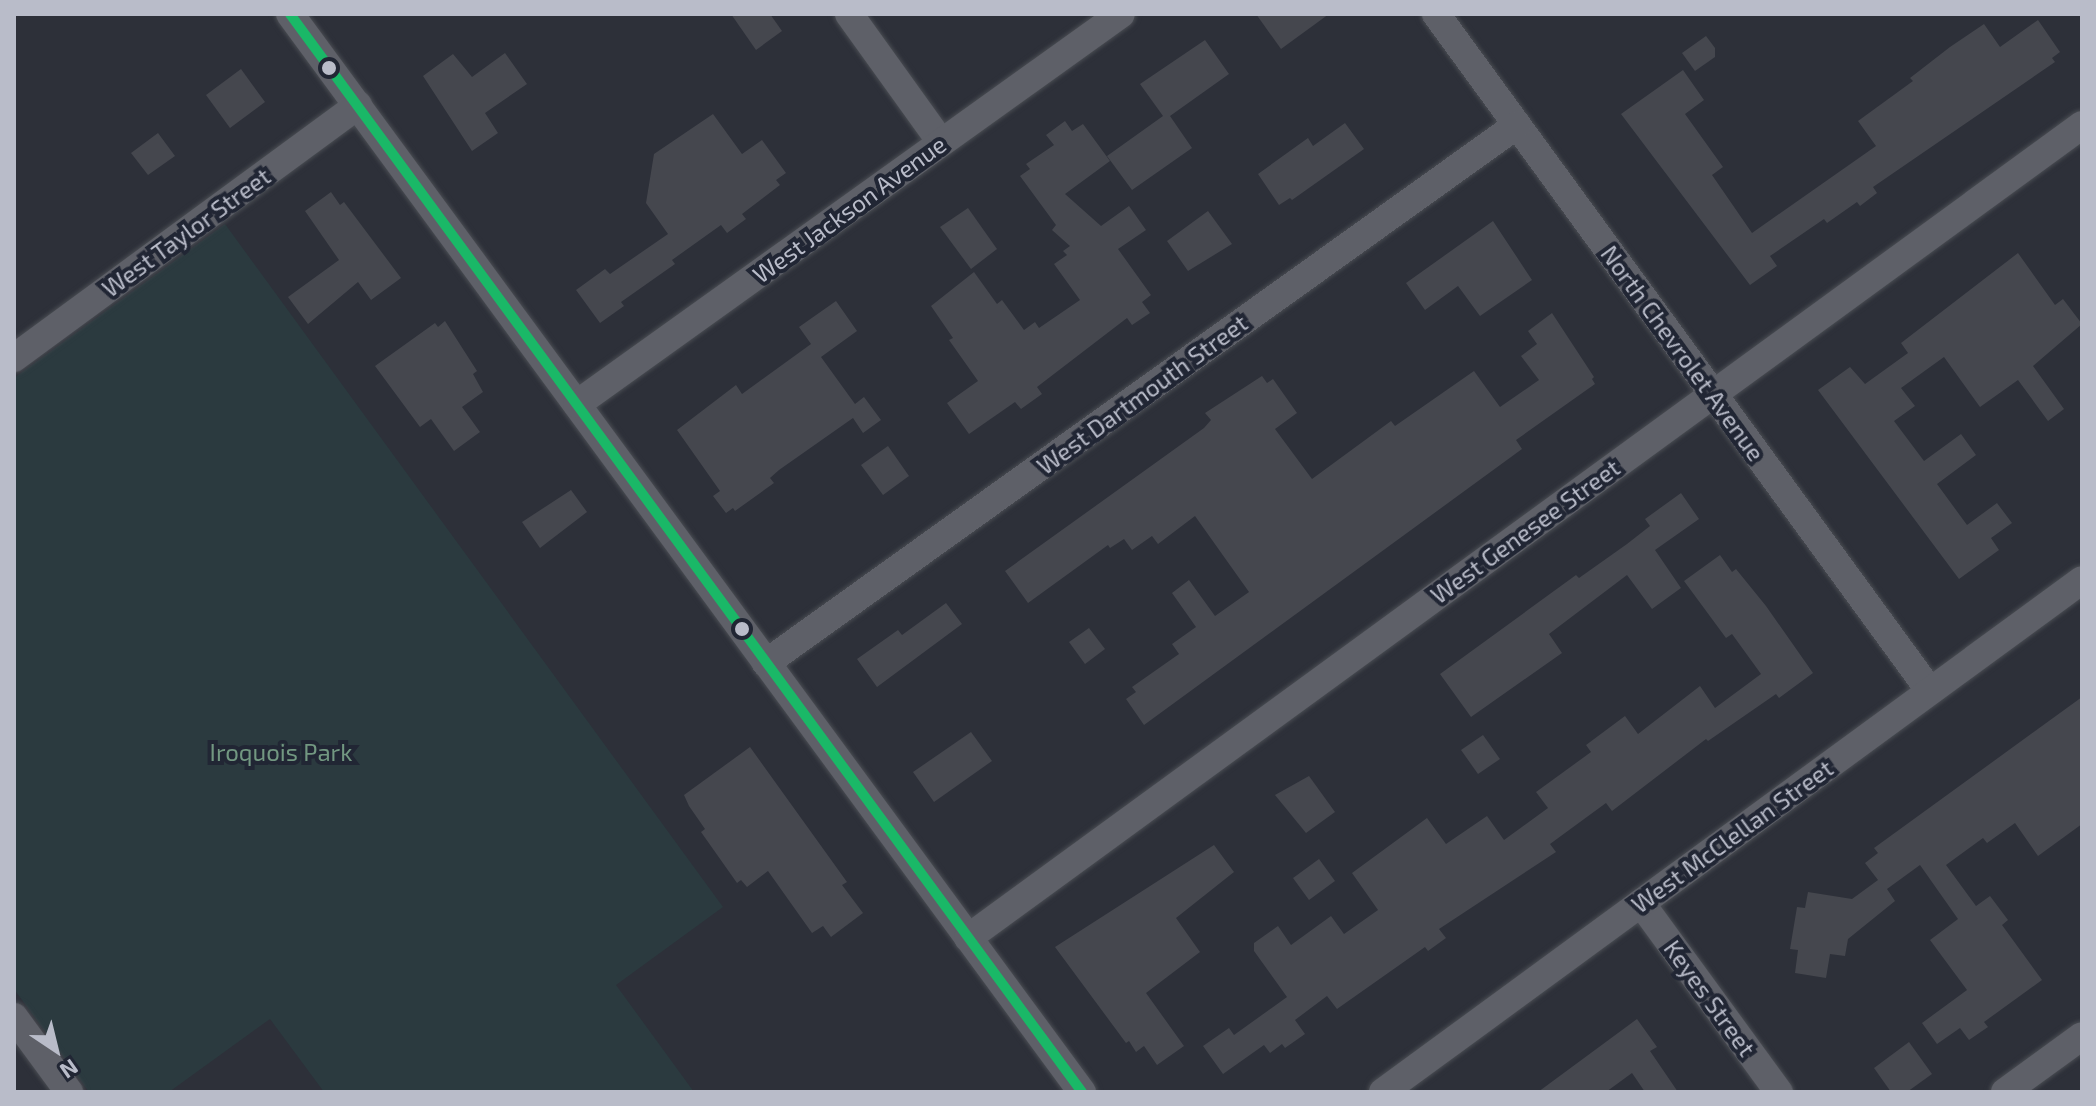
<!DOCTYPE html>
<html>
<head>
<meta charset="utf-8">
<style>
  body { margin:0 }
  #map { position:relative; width:2096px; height:1106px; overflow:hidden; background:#2d3039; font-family:"Exo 2",sans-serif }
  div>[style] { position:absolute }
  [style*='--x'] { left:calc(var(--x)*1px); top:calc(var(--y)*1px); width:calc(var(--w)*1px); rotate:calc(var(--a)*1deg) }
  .green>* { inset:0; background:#2b3a3f }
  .building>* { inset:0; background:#45474e }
  .roads { filter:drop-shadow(0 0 2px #494c52) drop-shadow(0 0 2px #494c52) }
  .minor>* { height:28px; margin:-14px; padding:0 14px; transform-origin:14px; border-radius:14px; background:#5e6068 }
  .bus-1>* { height:10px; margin:-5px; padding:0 5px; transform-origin:5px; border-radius:5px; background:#1ab867 }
  .dots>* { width:22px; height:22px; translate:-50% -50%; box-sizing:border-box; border:4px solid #212634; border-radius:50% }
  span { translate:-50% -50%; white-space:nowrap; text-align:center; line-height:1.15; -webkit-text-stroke:8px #212634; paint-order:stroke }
  .street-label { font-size:24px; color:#b9bcc9 }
  .park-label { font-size:24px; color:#729781 }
  .frame { position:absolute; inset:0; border:16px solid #b9bcc9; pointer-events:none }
  .north { position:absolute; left:16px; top:1010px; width:80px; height:80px; -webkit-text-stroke:6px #212634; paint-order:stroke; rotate:145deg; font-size:22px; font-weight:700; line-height:32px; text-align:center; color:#b9bcc9 }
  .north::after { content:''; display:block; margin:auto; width:28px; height:36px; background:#b9bcc9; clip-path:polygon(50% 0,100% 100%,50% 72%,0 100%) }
</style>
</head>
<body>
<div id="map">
  <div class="green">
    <div style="clip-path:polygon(225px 224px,723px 907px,616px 985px,694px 1092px,324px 1092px,270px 1019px,169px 1092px,89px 1092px,14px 989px,14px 378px)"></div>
  </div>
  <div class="building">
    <div style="clip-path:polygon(731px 14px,770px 14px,782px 31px,756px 50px)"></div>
    <div style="clip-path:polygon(1256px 14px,1329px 14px,1281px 49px)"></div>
    <div style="clip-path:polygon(2038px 20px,2060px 52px,2052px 58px,2055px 62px,1873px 187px,1877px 193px,1860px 206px,1857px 202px,1827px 223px,1824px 219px,1770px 256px,1777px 266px,1750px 285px,1621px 114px,1683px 70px,1704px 100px,1685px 114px,1723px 167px,1712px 175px,1752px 233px,1876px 146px,1858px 121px,1913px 81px,1910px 78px,1950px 47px,1984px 24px,2000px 47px)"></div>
    <div style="clip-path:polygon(1706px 36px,1715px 48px,1715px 57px,1695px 71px,1682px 53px)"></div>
    <div style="clip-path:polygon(1205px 40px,1229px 74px,1170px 116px,1192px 148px,1132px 190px,1107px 156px,1163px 116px,1140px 84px)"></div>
    <div style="clip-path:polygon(505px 53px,527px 84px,485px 113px,498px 133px,472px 151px,423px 76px,453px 54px,472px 77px)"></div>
    <div style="clip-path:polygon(241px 69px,265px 102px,230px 128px,206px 95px)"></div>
    <div style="clip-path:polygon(713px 114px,742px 154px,762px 140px,786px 173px,776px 180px,780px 185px,742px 214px,746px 219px,727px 233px,721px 225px,672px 260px,675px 264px,621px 302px,624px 306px,600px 323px,576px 290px,605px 269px,610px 274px,668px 234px,646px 203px,654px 154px)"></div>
    <div style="clip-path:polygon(1065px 121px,1072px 131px,1083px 124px,1110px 161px,1065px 194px,1101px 226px,1129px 206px,1146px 230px,1118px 249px,1151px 295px,1142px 302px,1150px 313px,1132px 325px,1127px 318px,1037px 387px,1042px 394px,1021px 409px,1015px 402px,969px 434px,947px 403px,978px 381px,949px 340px,953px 338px,931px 306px,974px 272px,997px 304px,1002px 300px,1024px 330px,1035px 322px,1039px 328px,1080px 300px,1054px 264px,1067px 255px,1063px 251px,1070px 246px,1052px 230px,1056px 225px,1020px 176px,1030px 169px,1026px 164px,1054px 145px,1046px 135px)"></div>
    <div style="clip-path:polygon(1345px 123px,1364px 149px,1292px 200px,1290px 198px,1279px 205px,1258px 174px,1308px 138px,1313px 146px)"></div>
    <div style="clip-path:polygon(158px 133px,175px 156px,148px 175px,131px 153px)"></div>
    <div style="clip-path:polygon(331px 192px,340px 205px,344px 202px,401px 278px,371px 300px,358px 282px,308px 324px,288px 297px,339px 260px,305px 211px)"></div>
    <div style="clip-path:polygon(968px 208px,997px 249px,971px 269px,940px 227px)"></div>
    <div style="clip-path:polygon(1208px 211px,1232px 244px,1188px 271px,1167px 241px)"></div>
    <div style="clip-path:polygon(1493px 221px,1532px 280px,1480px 316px,1458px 286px,1425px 310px,1406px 283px)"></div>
    <div style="clip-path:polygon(2018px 253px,2055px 305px,2063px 299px,2082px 324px,2033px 366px,2064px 409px,2048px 421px,2018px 380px,1980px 407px,1944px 357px,1901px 388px,1915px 406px,1894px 421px,1924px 461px,1961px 434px,1976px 455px,1937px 484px,1967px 525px,1997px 503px,2012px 523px,1991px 538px,1999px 550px,1959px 579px,1818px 390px,1850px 367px,1865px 384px,1908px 353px,1901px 343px)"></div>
    <div style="clip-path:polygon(836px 301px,857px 331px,821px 357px,855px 404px,864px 397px,881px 420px,863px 433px,853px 418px,779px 470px,770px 478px,774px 483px,735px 511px,733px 508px,726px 513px,713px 496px,720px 491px,677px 430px,736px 385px,742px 394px,811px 344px,799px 327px)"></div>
    <div style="clip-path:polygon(1552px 313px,1594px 377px,1592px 379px,1595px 384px,1516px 440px,1522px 449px,1144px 725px,1126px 699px,1136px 692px,1132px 687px,1179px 654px,1172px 644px,1196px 627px,1172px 593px,1189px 580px,1215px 616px,1249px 592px,1195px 516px,1158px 544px,1152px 536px,1132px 550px,1124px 539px,1110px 548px,1108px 545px,1028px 603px,1005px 571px,1204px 428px,1211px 420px,1205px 413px,1262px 376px,1267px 383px,1273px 379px,1297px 413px,1275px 429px,1312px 479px,1391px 421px,1395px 426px,1474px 371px,1500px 407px,1539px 380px,1521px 356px,1537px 344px,1528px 331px)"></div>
    <div style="clip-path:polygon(445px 321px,477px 371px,473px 374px,483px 392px,462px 407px,480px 432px,454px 451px,431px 419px,420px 427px,375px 366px,435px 323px,438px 327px)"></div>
    <div style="clip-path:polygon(888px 446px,909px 476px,883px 495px,861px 465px)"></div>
    <div style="clip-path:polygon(571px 490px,587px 512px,540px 548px,522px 522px)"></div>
    <div style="clip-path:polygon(1681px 493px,1699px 519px,1655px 550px,1681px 588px,1652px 609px,1627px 575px,1549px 634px,1562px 653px,1471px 717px,1440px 674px,1576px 575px,1579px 578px,1627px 544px,1650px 526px,1645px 519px)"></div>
    <div style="clip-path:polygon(1720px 555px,1732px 572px,1736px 569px,1766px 606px,1813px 673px,1779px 698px,1776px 694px,1708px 741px,1706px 739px,1612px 811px,1606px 803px,1550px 844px,1556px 852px,1439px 929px,1446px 938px,1428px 951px,1425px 947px,1337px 1009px,1327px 996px,1295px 1020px,1305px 1034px,1285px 1048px,1282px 1044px,1270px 1053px,1264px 1045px,1223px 1074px,1203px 1046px,1229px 1028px,1234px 1035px,1287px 997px,1254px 951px,1254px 943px,1278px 926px,1291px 945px,1331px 916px,1344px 934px,1378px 910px,1352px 873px,1427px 818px,1446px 844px,1487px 816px,1504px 840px,1548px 808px,1536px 792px,1591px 752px,1586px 745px,1625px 716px,1638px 734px,1700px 686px,1715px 708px,1761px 674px,1732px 634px,1726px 638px,1684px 581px)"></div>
    <div style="clip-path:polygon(946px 603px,962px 624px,877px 687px,857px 659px,898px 630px,902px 635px)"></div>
    <div style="clip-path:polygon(1089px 628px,1105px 649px,1085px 664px,1069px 642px)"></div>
    <div style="clip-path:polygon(2082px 697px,2082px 824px,2038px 856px,2015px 823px,1987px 843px,1983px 838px,1946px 865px,1976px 906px,1990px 896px,2008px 920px,2002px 925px,2042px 980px,1984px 1022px,1988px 1027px,1969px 1040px,1960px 1028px,1937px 1044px,1922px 1023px,1967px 990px,1930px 940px,1958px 919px,1920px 865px,1887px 889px,1895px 901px,1848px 939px,1845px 956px,1830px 954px,1826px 978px,1795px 973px,1798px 950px,1790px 949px,1797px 907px,1805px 908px,1808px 892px,1852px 899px,1878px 880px,1865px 863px,1878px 853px,1874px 848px)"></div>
    <div style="clip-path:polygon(971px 732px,992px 761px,934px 802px,913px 772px)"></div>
    <div style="clip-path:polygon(1483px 735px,1500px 759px,1478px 774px,1461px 750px)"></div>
    <div style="clip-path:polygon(750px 747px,847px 882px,842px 885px,863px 913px,831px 937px,823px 926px,812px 933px,768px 871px,747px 887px,741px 880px,737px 883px,701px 832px,705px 829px,689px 806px,684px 795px)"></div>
    <div style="clip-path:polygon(1309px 776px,1335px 812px,1306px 833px,1275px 795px)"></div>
    <div style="clip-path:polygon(1214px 845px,1234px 872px,1176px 918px,1200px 952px,1146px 993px,1184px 1046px,1157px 1065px,1144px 1046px,1136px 1052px,1129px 1041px,1126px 1043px,1055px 947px)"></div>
    <div style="clip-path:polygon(1319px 859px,1335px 881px,1309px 900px,1293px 878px)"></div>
    <div style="clip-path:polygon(1637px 1019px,1657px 1047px,1650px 1051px,1678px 1092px,1645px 1092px,1632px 1073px,1606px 1092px,1538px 1092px)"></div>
    <div style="clip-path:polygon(1909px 1042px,1932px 1074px,1907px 1092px,1891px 1092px,1874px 1068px)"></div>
  </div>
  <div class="roads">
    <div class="minor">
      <div style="--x:290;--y:14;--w:1338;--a:53.7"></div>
      <div style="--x:849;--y:14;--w:158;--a:54.3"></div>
      <div style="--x:1436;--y:14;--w:838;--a:53.88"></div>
      <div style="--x:14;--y:358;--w:427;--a:-36.3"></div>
      <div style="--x:577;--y:404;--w:669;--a:-35.64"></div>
      <div style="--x:766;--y:663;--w:924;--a:-35.62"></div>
      <div style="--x:1641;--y:903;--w:234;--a:53.9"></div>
      <div style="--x:968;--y:938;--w:1379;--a:-36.12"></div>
      <div style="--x:14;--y:1017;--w:93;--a:53.7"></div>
      <div style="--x:1383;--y:1092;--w:866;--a:-36.22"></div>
      <div style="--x:2005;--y:1092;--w:95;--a:-36"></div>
    </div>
  </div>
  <div class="bus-1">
    <div style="--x:290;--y:14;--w:1338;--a:53.7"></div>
  </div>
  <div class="dots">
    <div style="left:329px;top:68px;background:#b9bcc9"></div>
    <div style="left:742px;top:629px;background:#b9bcc9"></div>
  </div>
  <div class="street-label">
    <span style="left:849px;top:209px;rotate:-36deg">West Jackson Avenue</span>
    <span style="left:186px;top:232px;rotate:-36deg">West Taylor Street</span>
    <span style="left:1683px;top:353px;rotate:54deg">North Chevrolet Avenue</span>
    <span style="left:1142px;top:394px;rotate:-36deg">West Dartmouth Street</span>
    <span style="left:1525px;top:531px;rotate:-36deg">West Genesee Street</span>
    <span style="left:1732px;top:836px;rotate:-36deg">West McClellan Street</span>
    <span style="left:1710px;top:998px;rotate:54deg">Keyes Street</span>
  </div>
  <div class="park-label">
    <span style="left:281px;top:752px">Iroquois Park</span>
  </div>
  <div class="frame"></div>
  <div class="north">N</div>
</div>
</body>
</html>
